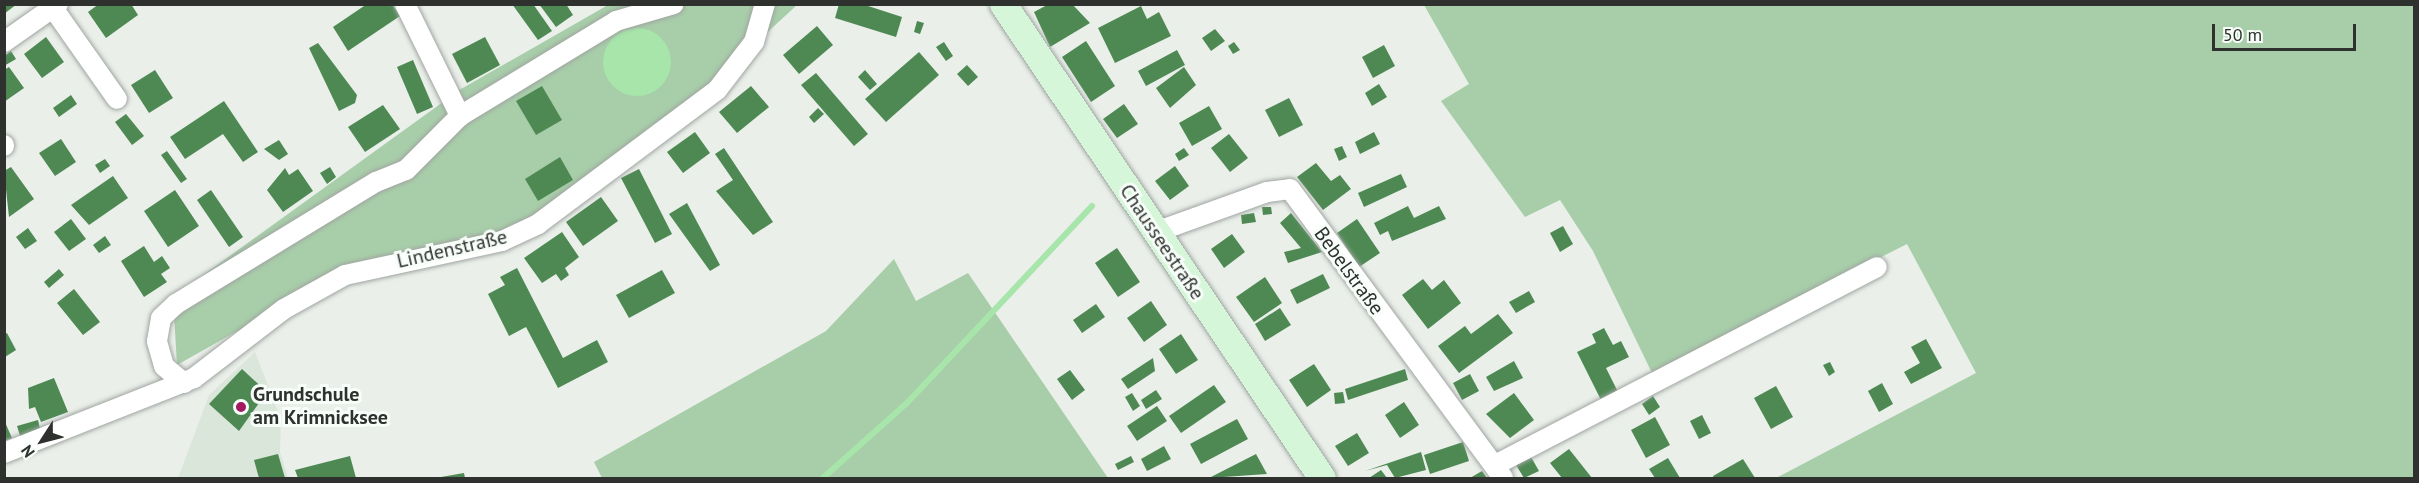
<!DOCTYPE html>
<html>
<head>
<meta charset="utf-8">
<style>
  body { margin:0 }
  #map { position:relative; width:2419px; height:483px; overflow:hidden; background:#eaefea; font-family:"PT Sans",sans-serif }
  div>[style] { position:absolute }
  [style*='--x'] { left:calc(var(--x)*1px); top:calc(var(--y)*1px); width:calc(var(--w)*1px); rotate:calc(var(--a)*1deg) }
  .built>* { inset:0; background:#dbe6db }
  .green>* { inset:0; background:#a8cea9 }
  .water>* { inset:0; background:#a7e5aa }
  .round { border-radius:50% }
  .stream>* { height:6px; margin:-3px; padding:0 3px; transform-origin:3px; border-radius:3px; background:#a7e5aa }
  .building>* { inset:0; background:#4e8953 }
  .roads { filter:drop-shadow(0 0 2px #a0a5a1) drop-shadow(0 0 2px #a0a5a1) }
  .minor>* { height:20px; margin:-10px; padding:0 10px; transform-origin:10px; border-radius:10px; background:#fff }
  .secondary>* { height:27px; margin:-13.5px; padding:0 13.5px; transform-origin:13.5px; border-radius:13.5px; background:#d6f6d9 }
  .dots>* { width:16px; height:16px; translate:-50% -50%; box-sizing:border-box; border:3px solid #f7fdf8; border-radius:50% }
  span { translate:-50% -50%; white-space:nowrap; text-align:center; line-height:1.15; -webkit-text-stroke:6px #f7fdf8; paint-order:stroke }
  .street-label { font-size:20px; color:#2f312f }
  .poi-label { font-size:20px; color:#2f312f; font-weight:700 }
  .left { translate:0 -50%; text-align:left }
  .frame { position:absolute; inset:0; border:6px solid #2f312f; pointer-events:none }
  .north { position:absolute; left:12px; top:411px; width:60px; height:60px; -webkit-text-stroke:4px #f7fdf8; paint-order:stroke; rotate:234deg; font-size:16px; font-weight:700; line-height:24px; text-align:center; color:#2f312f }
  .north::after { content:''; display:block; margin:auto; width:21px; height:27px; background:#2f312f; clip-path:polygon(50% 0,100% 100%,50% 72%,0 100%) }
  .scale { position:absolute; left:2212px; top:24px; width:144px; height:27px; box-sizing:border-box; border:3px solid #2f312f; border-top:0; padding-left:8px; font-size:18px; line-height:21px; white-space:nowrap; color:#2f312f; -webkit-text-stroke:4px #f7fdf8; paint-order:stroke }
</style>
</head>
<body>
<div id="map">
  <div class="built">
    <div style="clip-path:polygon(255px 352px,281px 419px,280px 452px,288px 478px,178px 478px,209px 395px)"></div>
  </div>
  <div class="green">
    <div style="clip-path:polygon(608px 5px,797px 5px,705px 90px,537px 218px,493px 235px,391px 255px,346px 270px,177px 365px,174px 315px,184px 289px,461px 89px)"></div>
    <div style="clip-path:polygon(1424px 5px,2414px 5px,2414px 478px,1776px 478px,1976px 373px,1907px 244px,1652px 373px,1593px 251px,1560px 200px,1525px 217px,1441px 101px,1469px 84px)"></div>
    <div style="clip-path:polygon(894px 259px,916px 301px,968px 273px,1108px 478px,602px 478px,594px 462px,826px 331px)"></div>
  </div>
  <div class="water">
    <div class="round" style="left:603px;top:28px;width:68px;height:68px"></div>
  </div>
  <div class="stream">
    <div style="--x:823;--y:478;--w:114;--a:-41.8"></div>
    <div style="--x:908;--y:402;--w:269;--a:-46.8"></div>
  </div>
  <div class="building">
    <div style="clip-path:polygon(4px 4px,17px 4px,4px 14px)"></div>
    <div style="clip-path:polygon(99px 4px,131px 4px,138px 15px,106px 38px,88px 12px)"></div>
    <div style="clip-path:polygon(367px 4px,392px 4px,400px 16px,348px 51px,333px 27px)"></div>
    <div style="clip-path:polygon(512px 4px,533px 4px,552px 31px,538px 40px)"></div>
    <div style="clip-path:polygon(539px 4px,566px 4px,573px 15px,556px 27px)"></div>
    <div style="clip-path:polygon(839px 4px,862px 4px,902px 17px,896px 37px,835px 18px)"></div>
    <div style="clip-path:polygon(1049px 4px,1072px 4px,1090px 23px,1050px 47px,1034px 12px)"></div>
    <div style="clip-path:polygon(1141px 6px,1147px 19px,1159px 12px,1171px 36px,1115px 63px,1098px 28px)"></div>
    <div style="clip-path:polygon(917px 21px,924px 23px,920px 34px,914px 32px)"></div>
    <div style="clip-path:polygon(817px 26px,833px 45px,799px 74px,783px 55px)"></div>
    <div style="clip-path:polygon(1215px 29px,1225px 41px,1211px 51px,1202px 38px)"></div>
    <div style="clip-path:polygon(46px 37px,64px 62px,42px 78px,24px 54px)"></div>
    <div style="clip-path:polygon(485px 37px,500px 65px,467px 83px,452px 54px)"></div>
    <div style="clip-path:polygon(1086px 41px,1115px 86px,1091px 102px,1062px 57px)"></div>
    <div style="clip-path:polygon(944px 42px,953px 56px,946px 61px,936px 47px)"></div>
    <div style="clip-path:polygon(1234px 42px,1240px 50px,1233px 54px,1228px 46px)"></div>
    <div style="clip-path:polygon(318px 43px,357px 95px,355px 103px,339px 111px,309px 48px)"></div>
    <div style="clip-path:polygon(1384px 45px,1395px 66px,1373px 78px,1362px 57px)"></div>
    <div style="clip-path:polygon(1177px 50px,1185px 65px,1146px 86px,1138px 71px)"></div>
    <div style="clip-path:polygon(11px 51px,16px 59px,4px 66px,4px 56px)"></div>
    <div style="clip-path:polygon(919px 52px,939px 75px,886px 122px,865px 99px)"></div>
    <div style="clip-path:polygon(413px 60px,433px 107px,417px 114px,397px 67px)"></div>
    <div style="clip-path:polygon(967px 65px,978px 77px,968px 86px,957px 74px)"></div>
    <div style="clip-path:polygon(9px 67px,24px 88px,4px 102px,4px 70px)"></div>
    <div style="clip-path:polygon(1184px 67px,1196px 85px,1170px 108px,1156px 88px)"></div>
    <div style="clip-path:polygon(155px 70px,173px 98px,149px 113px,131px 85px)"></div>
    <div style="clip-path:polygon(865px 70px,877px 84px,870px 90px,858px 77px)"></div>
    <div style="clip-path:polygon(816px 73px,868px 134px,854px 146px,801px 85px)"></div>
    <div style="clip-path:polygon(1379px 84px,1387px 97px,1372px 106px,1365px 93px)"></div>
    <div style="clip-path:polygon(542px 86px,562px 120px,536px 135px,516px 101px)"></div>
    <div style="clip-path:polygon(751px 86px,769px 107px,737px 133px,719px 112px)"></div>
    <div style="clip-path:polygon(71px 95px,77px 104px,59px 117px,53px 108px)"></div>
    <div style="clip-path:polygon(1289px 98px,1303px 125px,1279px 137px,1265px 110px)"></div>
    <div style="clip-path:polygon(224px 101px,258px 152px,243px 162px,223px 134px,185px 159px,170px 137px)"></div>
    <div style="clip-path:polygon(1124px 104px,1138px 124px,1117px 138px,1103px 119px)"></div>
    <div style="clip-path:polygon(383px 105px,400px 129px,365px 152px,348px 127px)"></div>
    <div style="clip-path:polygon(1209px 106px,1222px 129px,1192px 146px,1179px 123px)"></div>
    <div style="clip-path:polygon(818px 108px,824px 114px,814px 123px,809px 117px)"></div>
    <div style="clip-path:polygon(126px 114px,144px 136px,132px 145px,115px 122px)"></div>
    <div style="clip-path:polygon(695px 132px,710px 153px,683px 173px,667px 152px)"></div>
    <div style="clip-path:polygon(1374px 132px,1380px 144px,1360px 154px,1355px 142px)"></div>
    <div style="clip-path:polygon(1229px 134px,1248px 158px,1230px 172px,1211px 148px)"></div>
    <div style="clip-path:polygon(61px 139px,76px 162px,55px 176px,39px 153px)"></div>
    <div style="clip-path:polygon(279px 140px,288px 154px,279px 160px,264px 149px)"></div>
    <div style="clip-path:polygon(1342px 146px,1347px 157px,1339px 161px,1334px 149px)"></div>
    <div style="clip-path:polygon(724px 148px,773px 222px,753px 235px,716px 191px,733px 180px,715px 154px)"></div>
    <div style="clip-path:polygon(1184px 148px,1189px 155px,1179px 161px,1175px 154px)"></div>
    <div style="clip-path:polygon(167px 151px,187px 179px,181px 183px,161px 155px)"></div>
    <div style="clip-path:polygon(560px 157px,573px 180px,538px 201px,525px 179px)"></div>
    <div style="clip-path:polygon(105px 159px,110px 166px,100px 173px,95px 165px)"></div>
    <div style="clip-path:polygon(1316px 163px,1331px 181px,1340px 175px,1351px 189px,1323px 210px,1297px 177px)"></div>
    <div style="clip-path:polygon(1175px 166px,1189px 186px,1170px 200px,1155px 181px)"></div>
    <div style="clip-path:polygon(11px 167px,34px 199px,9px 217px,4px 171px)"></div>
    <div style="clip-path:polygon(330px 167px,336px 177px,327px 184px,320px 173px)"></div>
    <div style="clip-path:polygon(285px 168px,289px 175px,298px 169px,313px 191px,283px 212px,267px 190px)"></div>
    <div style="clip-path:polygon(639px 169px,672px 234px,655px 243px,621px 178px)"></div>
    <div style="clip-path:polygon(1401px 174px,1407px 187px,1364px 207px,1358px 193px)"></div>
    <div style="clip-path:polygon(113px 176px,128px 198px,89px 225px,71px 205px)"></div>
    <div style="clip-path:polygon(175px 190px,199px 226px,168px 247px,144px 211px)"></div>
    <div style="clip-path:polygon(211px 190px,243px 237px,229px 247px,197px 200px)"></div>
    <div style="clip-path:polygon(601px 197px,618px 221px,583px 246px,566px 222px)"></div>
    <div style="clip-path:polygon(687px 203px,720px 265px,710px 271px,669px 214px)"></div>
    <div style="clip-path:polygon(1408px 206px,1414px 218px,1439px 206px,1446px 219px,1392px 241px,1388px 231px,1380px 235px,1374px 223px)"></div>
    <div style="clip-path:polygon(1262px 207px,1271px 207px,1272px 214px,1263px 215px)"></div>
    <div style="clip-path:polygon(1254px 213px,1256px 222px,1242px 224px,1241px 215px)"></div>
    <div style="clip-path:polygon(1291px 213px,1322px 252px,1288px 263px,1284px 252px,1301px 248px,1280px 223px)"></div>
    <div style="clip-path:polygon(71px 219px,86px 239px,69px 251px,54px 232px)"></div>
    <div style="clip-path:polygon(1357px 219px,1380px 253px,1359px 267px,1337px 233px)"></div>
    <div style="clip-path:polygon(1563px 226px,1573px 244px,1560px 252px,1550px 233px)"></div>
    <div style="clip-path:polygon(28px 228px,37px 241px,25px 249px,16px 237px)"></div>
    <div style="clip-path:polygon(562px 232px,579px 257px,565px 268px,569px 275px,561px 281px,556px 274px,542px 283px,524px 258px)"></div>
    <div style="clip-path:polygon(1232px 234px,1245px 252px,1224px 268px,1211px 249px)"></div>
    <div style="clip-path:polygon(105px 236px,111px 245px,99px 253px,93px 245px)"></div>
    <div style="clip-path:polygon(144px 246px,154px 262px,162px 256px,170px 268px,161px 274px,167px 282px,144px 297px,121px 261px)"></div>
    <div style="clip-path:polygon(1117px 248px,1140px 282px,1118px 297px,1095px 263px)"></div>
    <div style="clip-path:polygon(517px 268px,563px 358px,597px 340px,608px 362px,558px 388px,526px 327px,509px 336px,488px 294px,505px 285px,500px 277px)"></div>
    <div style="clip-path:polygon(59px 269px,64px 275px,49px 288px,44px 282px)"></div>
    <div style="clip-path:polygon(662px 270px,675px 293px,629px 318px,616px 295px)"></div>
    <div style="clip-path:polygon(1323px 274px,1330px 288px,1297px 304px,1290px 290px)"></div>
    <div style="clip-path:polygon(1265px 277px,1282px 303px,1254px 322px,1236px 297px)"></div>
    <div style="clip-path:polygon(1423px 279px,1432px 290px,1444px 280px,1461px 303px,1428px 329px,1402px 295px)"></div>
    <div style="clip-path:polygon(74px 289px,100px 322px,83px 335px,57px 303px)"></div>
    <div style="clip-path:polygon(1529px 291px,1535px 302px,1516px 313px,1509px 302px)"></div>
    <div style="clip-path:polygon(1151px 301px,1167px 325px,1144px 342px,1127px 318px)"></div>
    <div style="clip-path:polygon(1096px 304px,1105px 317px,1082px 333px,1073px 320px)"></div>
    <div style="clip-path:polygon(1280px 308px,1291px 325px,1265px 341px,1255px 324px)"></div>
    <div style="clip-path:polygon(1498px 314px,1513px 333px,1459px 373px,1438px 346px,1465px 326px,1471px 334px)"></div>
    <div style="clip-path:polygon(1604px 328px,1613px 345px,1621px 341px,1629px 357px,1606px 368px,1618px 392px,1601px 400px,1577px 352px,1596px 343px,1592px 334px)"></div>
    <div style="clip-path:polygon(7px 333px,16px 350px,5px 357px,5px 334px)"></div>
    <div style="clip-path:polygon(1181px 334px,1198px 360px,1176px 374px,1159px 349px)"></div>
    <div style="clip-path:polygon(1926px 339px,1942px 368px,1911px 384px,1904px 372px,1920px 363px,1911px 347px)"></div>
    <div style="clip-path:polygon(1153px 358px,1155px 371px,1128px 389px,1121px 379px)"></div>
    <div style="clip-path:polygon(1514px 361px,1523px 378px,1494px 391px,1486px 377px)"></div>
    <div style="clip-path:polygon(1830px 362px,1835px 372px,1829px 376px,1823px 365px)"></div>
    <div style="clip-path:polygon(1314px 364px,1331px 390px,1307px 407px,1289px 380px)"></div>
    <div style="clip-path:polygon(242px 369px,267px 392px,239px 431px,209px 404px)"></div>
    <div style="clip-path:polygon(1405px 369px,1408px 380px,1348px 400px,1345px 389px)"></div>
    <div style="clip-path:polygon(1070px 370px,1085px 390px,1072px 400px,1057px 379px)"></div>
    <div style="clip-path:polygon(1470px 374px,1479px 391px,1462px 400px,1453px 383px)"></div>
    <div style="clip-path:polygon(54px 378px,68px 412px,41px 422px,35px 407px,29px 409px,28px 388px)"></div>
    <div style="clip-path:polygon(1882px 383px,1893px 404px,1879px 412px,1868px 391px)"></div>
    <div style="clip-path:polygon(1214px 385px,1226px 402px,1181px 433px,1169px 416px)"></div>
    <div style="clip-path:polygon(1776px 386px,1793px 417px,1771px 429px,1754px 398px)"></div>
    <div style="clip-path:polygon(1156px 390px,1162px 399px,1146px 409px,1141px 400px)"></div>
    <div style="clip-path:polygon(1343px 392px,1345px 403px,1335px 404px,1334px 393px)"></div>
    <div style="clip-path:polygon(1132px 393px,1140px 406px,1133px 411px,1125px 397px)"></div>
    <div style="clip-path:polygon(1514px 393px,1534px 420px,1510px 438px,1486px 414px)"></div>
    <div style="clip-path:polygon(1653px 396px,1660px 407px,1649px 415px,1642px 404px)"></div>
    <div style="clip-path:polygon(1404px 402px,1419px 425px,1400px 438px,1385px 415px)"></div>
    <div style="clip-path:polygon(1157px 406px,1167px 421px,1137px 441px,1127px 426px)"></div>
    <div style="clip-path:polygon(1702px 415px,1711px 433px,1699px 439px,1690px 421px)"></div>
    <div style="clip-path:polygon(1655px 417px,1670px 445px,1646px 458px,1631px 430px)"></div>
    <div style="clip-path:polygon(1237px 419px,1248px 439px,1201px 464px,1190px 444px)"></div>
    <div style="clip-path:polygon(4px 420px,12px 438px,4px 441px)"></div>
    <div style="clip-path:polygon(38px 420px,41px 433px,21px 439px,17px 426px)"></div>
    <div style="clip-path:polygon(1357px 433px,1369px 453px,1348px 466px,1335px 446px)"></div>
    <div style="clip-path:polygon(1463px 442px,1469px 461px,1430px 474px,1424px 455px)"></div>
    <div style="clip-path:polygon(1164px 446px,1171px 459px,1147px 471px,1141px 459px)"></div>
    <div style="clip-path:polygon(1569px 449px,1592px 478px,1562px 478px,1550px 463px)"></div>
    <div style="clip-path:polygon(1421px 452px,1426px 470px,1395px 478px,1387px 465px,1365px 471px)"></div>
    <div style="clip-path:polygon(278px 454px,285px 478px,259px 478px,254px 460px)"></div>
    <div style="clip-path:polygon(1256px 454px,1267px 474px,1209px 478px)"></div>
    <div style="clip-path:polygon(350px 456px,356px 478px,298px 478px,295px 470px)"></div>
    <div style="clip-path:polygon(1131px 456px,1134px 462px,1118px 470px,1115px 464px)"></div>
    <div style="clip-path:polygon(1531px 457px,1539px 471px,1524px 478px,1516px 465px)"></div>
    <div style="clip-path:polygon(1668px 458px,1680px 478px,1655px 478px,1649px 469px)"></div>
    <div style="clip-path:polygon(1743px 459px,1755px 478px,1714px 478px,1713px 476px)"></div>
    <div style="clip-path:polygon(1381px 470px,1387px 478px,1369px 478px)"></div>
    <div style="clip-path:polygon(1482px 471px,1487px 478px,1470px 478px)"></div>
    <div style="clip-path:polygon(464px 473px,465px 478px,441px 478px,441px 477px)"></div>
  </div>
  <div class="roads">
    <div class="minor">
      <div style="--x:405;--y:4;--w:125;--a:63.8"></div>
      <div style="--x:53;--y:8;--w:111;--a:54.9"></div>
      <div style="--x:4;--y:42;--w:66;--a:-35.1"></div>
      <div style="--x:4;--y:145;--w:1;--a:90"></div>
      <div style="--x:1156;--y:232;--w:118;--a:-19.8"></div>
      <div style="--x:1267;--y:192;--w:23;--a:-7"></div>
      <div style="--x:1290;--y:189;--w:359;--a:53.6"></div>
      <div style="--x:184;--y:383;--w:26;--a:-140"></div>
      <div style="--x:164;--y:366;--w:26;--a:-106"></div>
      <div style="--x:157;--y:341;--w:23;--a:-80"></div>
      <div style="--x:161;--y:318;--w:21;--a:-43"></div>
      <div style="--x:176;--y:304;--w:234;--a:-31.4"></div>
      <div style="--x:376;--y:182;--w:32;--a:-22"></div>
      <div style="--x:406;--y:170;--w:76;--a:-45"></div>
      <div style="--x:460;--y:116;--w:183;--a:-31.3"></div>
      <div style="--x:616;--y:21;--w:60;--a:-16.3"></div>
      <div style="--x:4;--y:453;--w:204;--a:-21.5"></div>
      <div style="--x:194;--y:378;--w:113;--a:-37.5"></div>
      <div style="--x:284;--y:309;--w:70;--a:-29.1"></div>
      <div style="--x:345;--y:275;--w:161;--a:-12.2"></div>
      <div style="--x:502;--y:241;--w:40;--a:-25"></div>
      <div style="--x:538;--y:224;--w:224;--a:-36.8"></div>
      <div style="--x:717;--y:90;--w:61;--a:-52.4"></div>
      <div style="--x:754;--y:42;--w:40;--a:-74"></div>
      <div style="--x:1495;--y:465;--w:430;--a:-27.4"></div>
    </div>
    <div class="secondary">
      <div style="--x:1003;--y:4;--w:571;--a:56.06"></div>
    </div>
  </div>
  <div class="dots">
    <div style="left:241px;top:407px;background:#a41a61"></div>
  </div>
  <div class="street-label">
    <span style="left:1162px;top:242px;rotate:56deg">Chausseestraße</span>
    <span style="left:452px;top:249px;rotate:-13deg">Lindenstraße</span>
    <span style="left:1349px;top:271px;rotate:54deg">Bebelstraße</span>
  </div>
  <div class="poi-label">
    <span class="left" style="left:253px;top:406px">Grundschule<br>am Krimnicksee</span>
  </div>
  <div class="frame"></div>
  <div class="north">N</div>
  <div class="scale">50 m</div>
</div>
</body>
</html>
